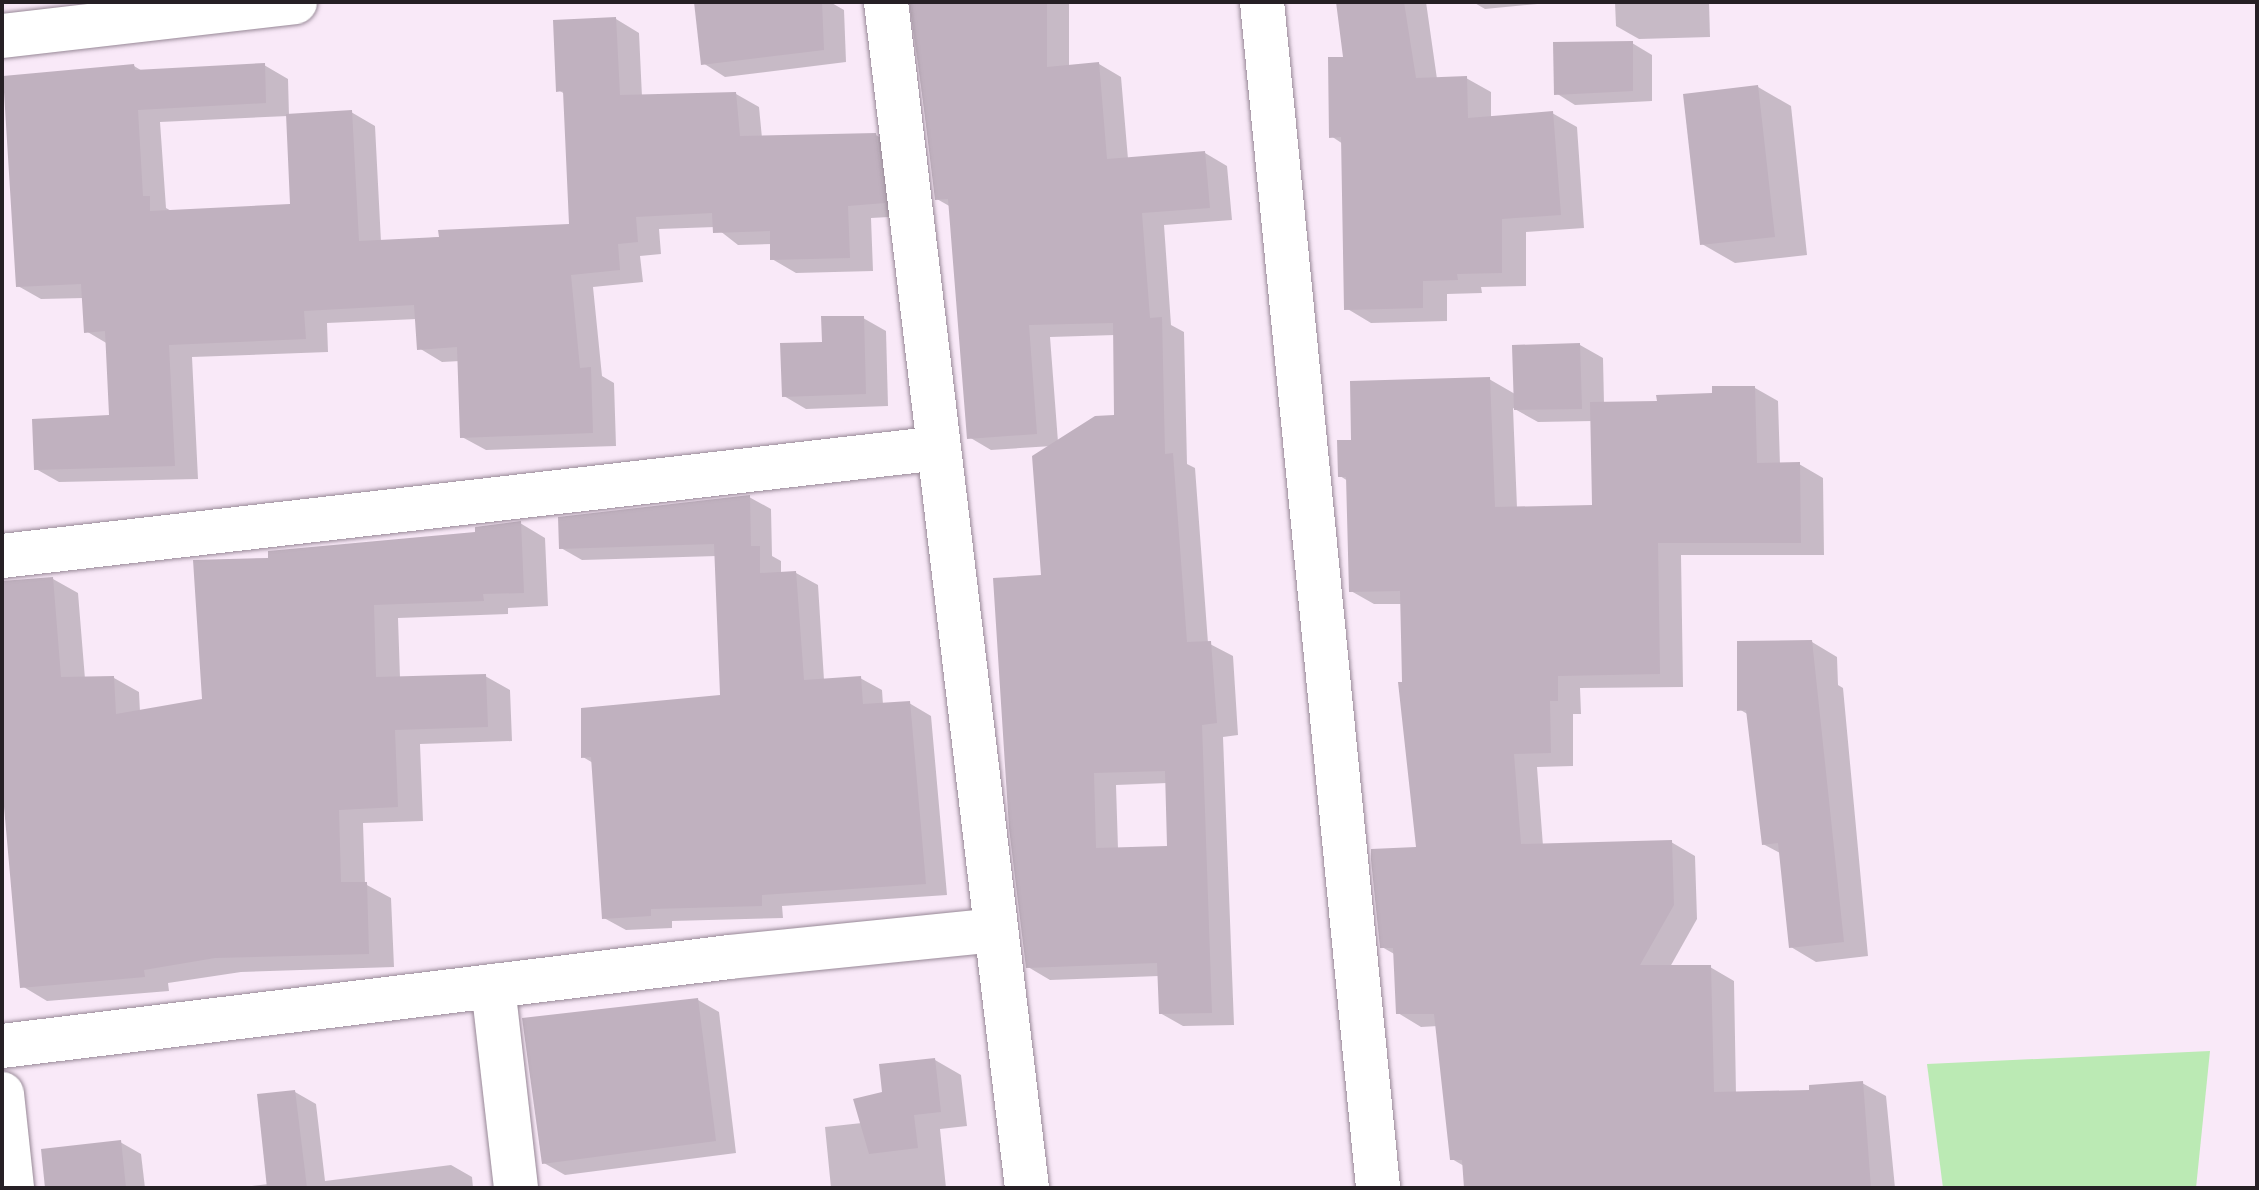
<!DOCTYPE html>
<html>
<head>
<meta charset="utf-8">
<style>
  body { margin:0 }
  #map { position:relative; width:2259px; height:1190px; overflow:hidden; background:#f9e9f8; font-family:"Nunito Sans",sans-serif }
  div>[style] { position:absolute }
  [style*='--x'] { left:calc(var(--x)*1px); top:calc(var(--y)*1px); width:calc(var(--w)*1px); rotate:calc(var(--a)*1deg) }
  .green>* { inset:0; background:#bbeab4 }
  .shadow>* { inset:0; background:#0003 }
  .building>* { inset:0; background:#c0b1bf }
  .roads { filter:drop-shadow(0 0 2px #978896) drop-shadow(0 0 2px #978896) }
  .minor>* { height:44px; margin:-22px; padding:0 22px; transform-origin:22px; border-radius:22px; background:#fff }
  span { translate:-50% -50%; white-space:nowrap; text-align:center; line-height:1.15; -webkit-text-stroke:7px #fefbfe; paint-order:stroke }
  .frame { position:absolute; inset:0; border:4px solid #262025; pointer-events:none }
</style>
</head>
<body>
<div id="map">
  <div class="green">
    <div style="clip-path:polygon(2210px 1051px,2196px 1188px,1943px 1188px,1927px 1064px)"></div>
  </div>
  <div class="shadow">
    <div style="clip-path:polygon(713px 2px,830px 2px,844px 10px,846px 62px,725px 77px,703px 63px)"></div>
    <div style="clip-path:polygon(evenodd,909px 2px,1069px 2px,1069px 67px,1099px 64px,1121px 77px,1128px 159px,1205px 153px,1227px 166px,1232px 220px,1164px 225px,1171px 325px,1184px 332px,1187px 464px,1195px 468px,1208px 643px,1233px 656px,1238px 735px,1223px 737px,1234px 1025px,1183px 1026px,1160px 1013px,1159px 976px,1050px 980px,1028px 967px,1052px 446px,991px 450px,969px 437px,951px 207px,937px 199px,909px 2px,1115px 335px,1116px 417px,1058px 442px,1050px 337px,1115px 335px,909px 2px,1167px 783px,1169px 848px,1118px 849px,1116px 785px,1167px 783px)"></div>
    <div style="clip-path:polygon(1338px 2px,1426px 2px,1437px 79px,1466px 78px,1491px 92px,1491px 118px,1552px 113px,1577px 127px,1584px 228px,1526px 232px,1526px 286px,1481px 287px,1482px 293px,1447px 294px,1447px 321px,1371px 323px,1346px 308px,1343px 144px,1331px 136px,1345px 59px)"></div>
    <div style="clip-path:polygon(1473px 2px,1559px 2px,1485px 9px)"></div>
    <div style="clip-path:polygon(1615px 2px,1709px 2px,1710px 37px,1639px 39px,1616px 26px)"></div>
    <div style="clip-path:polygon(evenodd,616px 19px,639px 33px,642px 97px,736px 94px,759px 107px,762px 138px,876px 135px,899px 149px,907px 216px,871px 218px,873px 271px,796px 273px,772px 259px,772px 244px,738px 245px,715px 227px,659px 229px,661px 254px,640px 256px,643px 282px,593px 287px,602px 376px,614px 383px,616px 446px,486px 450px,462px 437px,460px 361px,442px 362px,419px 348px,417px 319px,327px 323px,328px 352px,192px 357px,198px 479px,59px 482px,36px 469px,111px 417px,108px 344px,86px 331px,84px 298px,41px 299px,18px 286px,134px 66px,144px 72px,264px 65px,288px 79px,289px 116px,351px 112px,375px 126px,381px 242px,571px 226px,565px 94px,558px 90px,616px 19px,288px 116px,292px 206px,173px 212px,166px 208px,160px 122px,288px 116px)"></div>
    <div style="clip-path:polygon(1632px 43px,1652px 55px,1652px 101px,1575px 105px,1556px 93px)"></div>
    <div style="clip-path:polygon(1758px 87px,1791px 106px,1807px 255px,1735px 263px,1702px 244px)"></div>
    <div style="clip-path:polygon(863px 318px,886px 331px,888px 406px,806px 409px,784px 396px,824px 344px)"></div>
    <div style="clip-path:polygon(evenodd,1580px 345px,1603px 358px,1604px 404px,1659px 403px,1755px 388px,1778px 401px,1780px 465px,1799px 464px,1823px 478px,1824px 555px,1681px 555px,1683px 687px,1580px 688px,1581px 714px,1573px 714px,1573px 766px,1537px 767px,1543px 846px,1671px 842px,1695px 856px,1697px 919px,1670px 967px,1710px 967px,1734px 981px,1736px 1094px,1812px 1092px,1862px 1083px,1886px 1096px,1895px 1188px,1466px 1188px,1464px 1166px,1452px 1159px,1438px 1026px,1421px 1027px,1398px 1013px,1396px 955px,1382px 947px,1418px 849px,1402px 604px,1374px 604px,1351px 591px,1348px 481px,1340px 476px,1353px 442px,1489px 379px,1515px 394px,1580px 345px,1513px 408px,1538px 422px,1593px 421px,1594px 507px,1517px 508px,1513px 408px)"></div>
    <div style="clip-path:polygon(749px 497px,771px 509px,772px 556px,781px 561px,781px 574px,796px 573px,818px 585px,824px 680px,860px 678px,882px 690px,883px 705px,909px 703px,931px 716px,947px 895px,782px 906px,783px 918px,672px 921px,672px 928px,626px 930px,604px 918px,593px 763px,583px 757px,722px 697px,717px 556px,582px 560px,561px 548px)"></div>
    <div style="clip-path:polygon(520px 523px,545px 538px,548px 606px,508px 608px,508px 614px,398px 618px,400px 678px,485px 676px,510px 690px,512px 741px,420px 744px,423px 821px,363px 823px,365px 884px,391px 898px,394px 967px,241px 972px,168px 983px,169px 991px,47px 1001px,22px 986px,2px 780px,2px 583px,53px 579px,78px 593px,85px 679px,114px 678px,139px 692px,140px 712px,204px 700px,270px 559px,477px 534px)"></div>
    <div style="clip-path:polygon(1812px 642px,1837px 657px,1838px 685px,1843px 688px,1868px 956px,1816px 962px,1791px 947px,1782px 854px,1763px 844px,1749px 715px,1739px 709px)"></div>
    <div style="clip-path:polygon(698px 1000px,719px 1012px,736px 1153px,565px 1175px,544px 1163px)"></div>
    <div style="clip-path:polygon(935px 1060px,961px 1075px,967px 1126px,940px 1129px,946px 1188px,831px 1188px,825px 1127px,862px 1123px,884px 1094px)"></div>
    <div style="clip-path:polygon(295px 1092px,316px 1104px,325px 1181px,451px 1165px,472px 1177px,473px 1188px,235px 1188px,269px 1184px)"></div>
    <div style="clip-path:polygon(120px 1142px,141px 1154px,145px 1188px,48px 1188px)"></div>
  </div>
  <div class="building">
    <div style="clip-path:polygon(694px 2px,822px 2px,824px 50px,701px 65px)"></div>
    <div style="clip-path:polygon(evenodd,911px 2px,1047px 2px,1047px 67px,1099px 62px,1107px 159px,1205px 151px,1210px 208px,1142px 213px,1150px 318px,1162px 317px,1165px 454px,1173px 453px,1187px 642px,1211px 641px,1217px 723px,1202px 725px,1212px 1013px,1159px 1014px,1157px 963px,1026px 968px,1009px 828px,993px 578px,1041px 575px,1032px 456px,1095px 416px,1114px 415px,1113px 323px,1029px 325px,1037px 434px,967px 439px,948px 199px,935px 200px,911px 2px,1165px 771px,1167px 846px,1096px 848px,1094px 773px,1165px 771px)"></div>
    <div style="clip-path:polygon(1336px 2px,1404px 2px,1416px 78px,1467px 76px,1468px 118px,1553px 111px,1561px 215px,1502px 219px,1502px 273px,1457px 274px,1458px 280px,1423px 281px,1423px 308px,1344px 310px,1341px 137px,1329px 138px,1328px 57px,1343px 57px)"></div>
    <div style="clip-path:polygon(616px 17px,620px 95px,736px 92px,740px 136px,876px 133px,885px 203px,848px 206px,850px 258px,770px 260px,770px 231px,713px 233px,712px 213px,636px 217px,638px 242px,618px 244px,620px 270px,571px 275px,580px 368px,591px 367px,593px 433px,460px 438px,457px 347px,417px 350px,414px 305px,304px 311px,306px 339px,169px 345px,175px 466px,34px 470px,32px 419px,109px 415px,105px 331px,84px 333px,81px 284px,16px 287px,3px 76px,134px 64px,135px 70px,265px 63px,266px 103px,138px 110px,143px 196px,150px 196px,150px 211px,290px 204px,286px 114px,352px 110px,359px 241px,439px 237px,438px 230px,569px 224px,563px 91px,556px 92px,553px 20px)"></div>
    <div style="clip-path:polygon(1633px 41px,1633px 91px,1554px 95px,1553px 42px)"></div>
    <div style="clip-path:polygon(1758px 85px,1775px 237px,1700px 245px,1683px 94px)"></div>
    <div style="clip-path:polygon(821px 316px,864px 316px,866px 394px,782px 397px,780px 343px,822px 342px)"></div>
    <div style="clip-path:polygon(1580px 343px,1582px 409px,1514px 410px,1512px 345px)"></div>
    <div style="clip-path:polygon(1490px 377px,1495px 507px,1592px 505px,1590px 402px,1657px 401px,1656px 395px,1712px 393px,1712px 386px,1755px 386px,1757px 463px,1800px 462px,1801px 543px,1658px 543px,1660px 674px,1558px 676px,1558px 701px,1550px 701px,1551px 753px,1514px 754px,1521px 844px,1672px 840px,1674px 905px,1640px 965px,1711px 965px,1714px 1092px,1809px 1090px,1809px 1085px,1863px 1081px,1871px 1188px,1464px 1188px,1462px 1160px,1450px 1160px,1434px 1014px,1396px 1014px,1393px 948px,1380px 948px,1371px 860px,1371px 849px,1416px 847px,1398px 682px,1402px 682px,1400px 591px,1349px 592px,1346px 477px,1338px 477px,1337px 440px,1351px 440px,1350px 381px)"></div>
    <div style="clip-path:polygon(750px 495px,751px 546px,760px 546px,760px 573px,796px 571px,804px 680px,861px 676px,863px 704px,910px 701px,926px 884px,762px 895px,762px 906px,651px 909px,651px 916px,602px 919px,591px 757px,581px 758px,581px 708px,720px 695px,714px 544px,559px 549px,558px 517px)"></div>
    <div style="clip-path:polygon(521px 521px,524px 593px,483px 594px,484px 601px,374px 605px,376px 677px,486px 674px,488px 727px,395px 730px,398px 807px,339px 810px,341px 882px,367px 882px,369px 954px,215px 958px,144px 970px,145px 977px,20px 988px,2px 784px,2px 581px,53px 577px,61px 677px,114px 676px,116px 714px,202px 699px,193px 560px,268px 558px,268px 551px,475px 532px,475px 527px)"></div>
    <div style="clip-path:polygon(1812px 640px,1844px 942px,1789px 948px,1778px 843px,1762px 845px,1746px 710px,1737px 711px,1737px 641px)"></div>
    <div style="clip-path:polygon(698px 998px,716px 1141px,542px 1164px,522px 1018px)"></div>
    <div style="clip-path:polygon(935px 1058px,941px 1112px,914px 1115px,918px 1148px,869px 1154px,853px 1099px,882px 1092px,879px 1064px)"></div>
    <div style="clip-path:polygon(295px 1090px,307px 1188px,267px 1188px,257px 1094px)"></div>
    <div style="clip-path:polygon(121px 1140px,126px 1188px,45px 1188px,41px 1149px)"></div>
  </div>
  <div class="roads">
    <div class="minor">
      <div style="--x:886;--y:2;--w:1194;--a:83.22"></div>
      <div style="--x:1262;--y:2;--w:1192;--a:84.41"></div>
      <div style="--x:2;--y:36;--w:295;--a:-6.6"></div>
      <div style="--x:2;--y:556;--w:943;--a:-6.57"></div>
      <div style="--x:493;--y:986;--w:203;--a:83.5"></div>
      <div style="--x:2;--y:1046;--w:733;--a:-6.97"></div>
      <div style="--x:730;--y:957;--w:267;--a:-5.8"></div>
      <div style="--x:2;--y:1094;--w:95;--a:83.9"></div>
    </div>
  </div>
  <div class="frame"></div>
</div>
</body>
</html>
